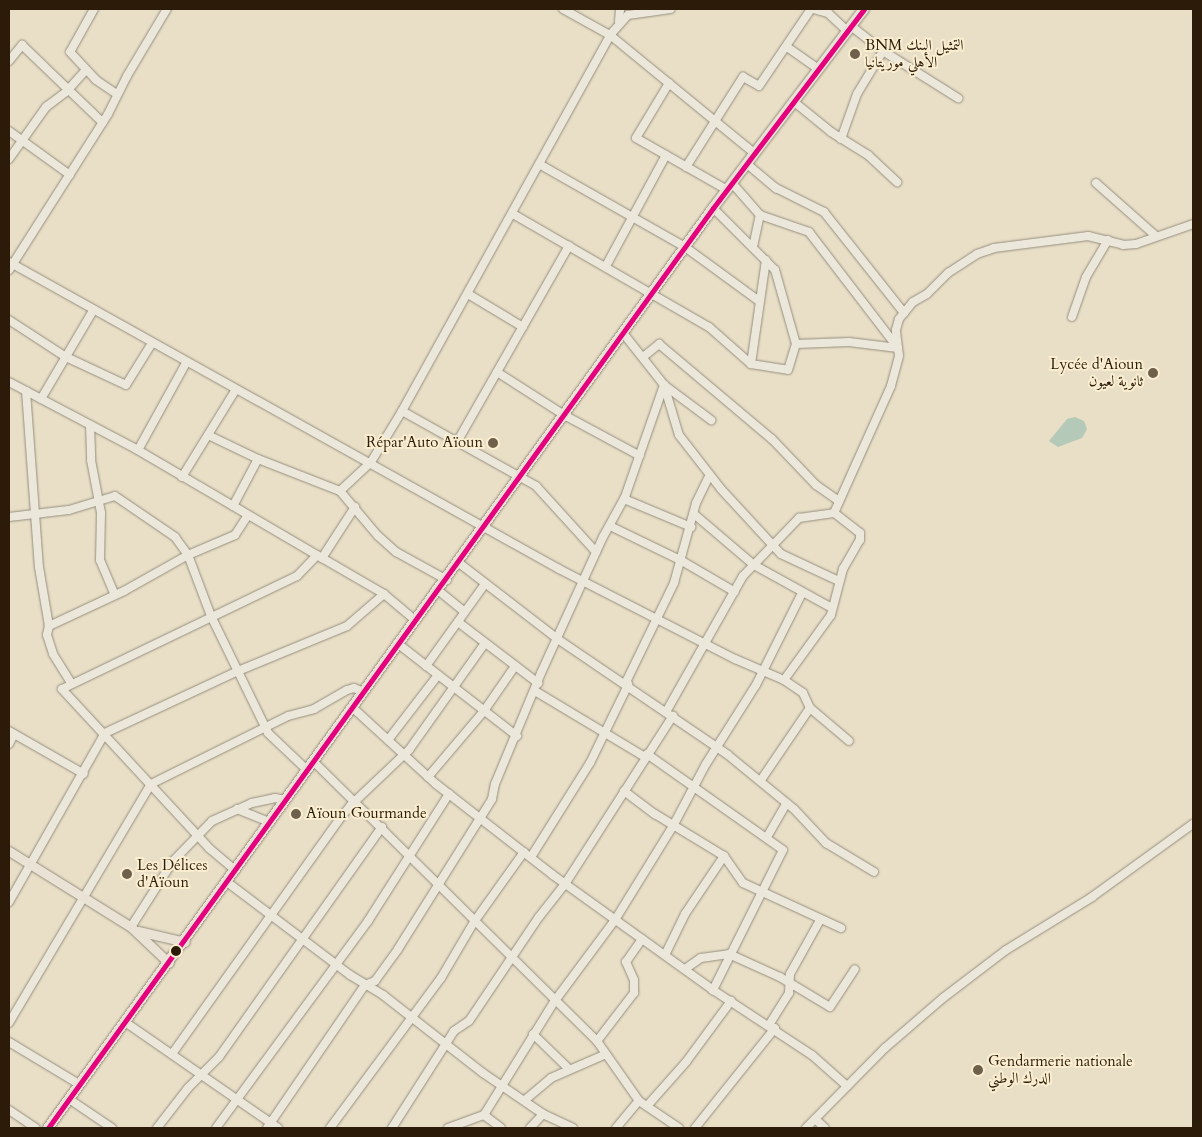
<!DOCTYPE html>
<html>
<head>
<meta charset="utf-8">
<style>
  body { margin:0 }
  #map { position:relative; width:1202px; height:1137px; overflow:hidden; background:#e9dfc7; font-family:Cardo,Amiri,serif }
  div>[style] { position:absolute }
  [style*='--x'] { left:calc(var(--x)*1px); top:calc(var(--y)*1px); width:calc(var(--w)*1px); rotate:calc(var(--a)*1deg) }
  .water>* { inset:0; background:#b4c9b7 }
  .roads { filter:drop-shadow(0 0 1px #958e7e) drop-shadow(0 0 1px #958e7e) }
  .minor>* { height:8px; margin:-4px; padding:0 4px; transform-origin:4px; border-radius:4px; background:#ece7db }
  .major>* { height:9px; margin:-4.5px; padding:0 4.5px; transform-origin:4.5px; border-radius:4.5px; background:#e9e2d5 }
  .highway>* { height:10px; margin:-5px; padding:0 5px; transform-origin:5px; border-radius:5px; background:#e9e2d5 }
  .bus-1>* { height:5px; margin:-2.5px; padding:0 2.5px; transform-origin:2.5px; border-radius:2.5px; background:#e5007d }
  .dots>* { width:14px; height:14px; translate:-50% -50%; box-sizing:border-box; border:2px solid #faeed1; border-radius:50% }
  span { translate:-50% -50%; white-space:nowrap; text-align:center; line-height:1.15; -webkit-text-stroke:4px #faeed1; paint-order:stroke }
  .poi-label { font-size:15px; color:#2b1b08 }
  .left { translate:0 -50%; text-align:left }
  .right { translate:-100% -50%; text-align:right }
  .frame { position:absolute; inset:0; border:10px solid #2b1b08; pointer-events:none }
</style>
</head>
<body>
<div id="map">
  <div class="water">
    <div style="clip-path:polygon(1075px 417px,1084px 421px,1087px 429px,1082px 438px,1058px 447px,1049px 441px,1067px 419px)"></div>
  </div>
  <div class="roads">
    <div class="minor">
      <div style="--x:94;--y:9;--w:49;--a:119.2"></div>
      <div style="--x:70;--y:52;--w:38;--a:47"></div>
      <div style="--x:96;--y:80;--w:25;--a:34"></div>
      <div style="--x:563;--y:9;--w:54;--a:29"></div>
      <div style="--x:610;--y:35;--w:186;--a:39.3"></div>
      <div style="--x:813;--y:9;--w:16;--a:15"></div>
      <div style="--x:828;--y:13;--w:26;--a:43"></div>
      <div style="--x:619;--y:21;--w:12;--a:-85"></div>
      <div style="--x:851;--y:26;--w:41;--a:38"></div>
      <div style="--x:883;--y:51;--w:89;--a:32.1"></div>
      <div style="--x:787;--y:47;--w:39;--a:35"></div>
      <div style="--x:9;--y:61;--w:21;--a:-51"></div>
      <div style="--x:22;--y:45;--w:112;--a:43.9"></div>
      <div style="--x:669;--y:83;--w:64;--a:121"></div>
      <div style="--x:636;--y:138;--w:105;--a:29.7"></div>
      <div style="--x:793;--y:101;--w:49;--a:39.2"></div>
      <div style="--x:831;--y:132;--w:44;--a:31.9"></div>
      <div style="--x:868;--y:155;--w:40;--a:43"></div>
      <div style="--x:9;--y:131;--w:75;--a:35.8"></div>
      <div style="--x:841;--y:139;--w:48;--a:-70.4"></div>
      <div style="--x:857;--y:94;--w:50;--a:-58.8"></div>
      <div style="--x:9;--y:159;--w:64;--a:-54.6"></div>
      <div style="--x:46;--y:107;--w:26;--a:-37"></div>
      <div style="--x:67;--y:91;--w:28;--a:-48"></div>
      <div style="--x:539;--y:164;--w:168;--a:29.6"></div>
      <div style="--x:685;--y:247;--w:92;--a:36.1"></div>
      <div style="--x:747;--y:164;--w:38;--a:40"></div>
      <div style="--x:776;--y:188;--w:54;--a:26.6"></div>
      <div style="--x:824;--y:212;--w:129;--a:51.6"></div>
      <div style="--x:686;--y:167;--w:107;--a:-57.7"></div>
      <div style="--x:743;--y:77;--w:18;--a:29"></div>
      <div style="--x:759;--y:86;--w:93;--a:-56"></div>
      <div style="--x:732;--y:183;--w:43;--a:48.8"></div>
      <div style="--x:760;--y:215;--w:52;--a:19.1"></div>
      <div style="--x:809;--y:232;--w:146;--a:52.5"></div>
      <div style="--x:1096;--y:183;--w:80;--a:41.5"></div>
      <div style="--x:513;--y:214;--w:226;--a:30"></div>
      <div style="--x:709;--y:327;--w:56;--a:41.4"></div>
      <div style="--x:751;--y:364;--w:37;--a:9"></div>
      <div style="--x:788;--y:370;--w:27;--a:-73"></div>
      <div style="--x:796;--y:344;--w:77;--a:-105.8"></div>
      <div style="--x:775;--y:270;--w:88;--a:-135"></div>
      <div style="--x:753;--y:247;--w:33;--a:-78"></div>
      <div style="--x:9;--y:262;--w:630;--a:29.17"></div>
      <div style="--x:559;--y:569;--w:198;--a:27.1"></div>
      <div style="--x:735;--y:659;--w:53;--a:23.2"></div>
      <div style="--x:784;--y:680;--w:23;--a:34"></div>
      <div style="--x:803;--y:693;--w:17;--a:65"></div>
      <div style="--x:810;--y:708;--w:51;--a:40.2"></div>
      <div style="--x:606;--y:266;--w:126;--a:-61.6"></div>
      <div style="--x:9;--y:270;--w:185;--a:-57.6"></div>
      <div style="--x:108;--y:114;--w:42;--a:-63.4"></div>
      <div style="--x:127;--y:76;--w:78;--a:-59.2"></div>
      <div style="--x:468;--y:294;--w:64;--a:31"></div>
      <div style="--x:1072;--y:317;--w:42;--a:-70.7"></div>
      <div style="--x:1086;--y:277;--w:43;--a:-59.3"></div>
      <div style="--x:9;--y:320;--w:68;--a:33"></div>
      <div style="--x:66;--y:357;--w:66;--a:25"></div>
      <div style="--x:126;--y:385;--w:49;--a:-58.2"></div>
      <div style="--x:623;--y:333;--w:66;--a:51.7"></div>
      <div style="--x:664;--y:385;--w:59;--a:36.7"></div>
      <div style="--x:796;--y:344;--w:53;--a:-2.2"></div>
      <div style="--x:849;--y:342;--w:49;--a:7"></div>
      <div style="--x:643;--y:357;--w:21;--a:-39"></div>
      <div style="--x:659;--y:344;--w:148;--a:40.1"></div>
      <div style="--x:772;--y:439;--w:64;--a:46.3"></div>
      <div style="--x:816;--y:485;--w:28;--a:35"></div>
      <div style="--x:751;--y:364;--w:105;--a:-81.8"></div>
      <div style="--x:497;--y:372;--w:80;--a:32.7"></div>
      <div style="--x:564;--y:415;--w:86;--a:28.3"></div>
      <div style="--x:9;--y:382;--w:144;--a:27.8"></div>
      <div style="--x:136;--y:449;--w:216;--a:30.4"></div>
      <div style="--x:322;--y:558;--w:72;--a:30.1"></div>
      <div style="--x:384;--y:594;--w:40;--a:40"></div>
      <div style="--x:664;--y:385;--w:52;--a:73.3"></div>
      <div style="--x:679;--y:435;--w:68;--a:52.1"></div>
      <div style="--x:721;--y:489;--w:88;--a:47.3"></div>
      <div style="--x:781;--y:554;--w:64;--a:25"></div>
      <div style="--x:26;--y:391;--w:176;--a:85.8"></div>
      <div style="--x:39;--y:567;--w:60;--a:80.4"></div>
      <div style="--x:49;--y:626;--w:9;--a:103"></div>
      <div style="--x:47;--y:635;--w:20;--a:72"></div>
      <div style="--x:53;--y:654;--w:34;--a:58"></div>
      <div style="--x:41;--y:399;--w:104;--a:-59.5"></div>
      <div style="--x:402;--y:411;--w:154;--a:29.2"></div>
      <div style="--x:536;--y:486;--w:89;--a:47.7"></div>
      <div style="--x:90;--y:425;--w:35;--a:88"></div>
      <div style="--x:91;--y:460;--w:54;--a:79.3"></div>
      <div style="--x:101;--y:513;--w:47;--a:91.2"></div>
      <div style="--x:100;--y:560;--w:36;--a:67"></div>
      <div style="--x:208;--y:435;--w:55;--a:25.6"></div>
      <div style="--x:258;--y:459;--w:88;--a:21.3"></div>
      <div style="--x:457;--y:442;--w:226;--a:-60.3"></div>
      <div style="--x:138;--y:450;--w:99;--a:-61.1"></div>
      <div style="--x:182;--y:477;--w:101;--a:-58.4"></div>
      <div style="--x:624;--y:499;--w:73;--a:22.7"></div>
      <div style="--x:233;--y:506;--w:53;--a:-62"></div>
      <div style="--x:694;--y:514;--w:79;--a:40.4"></div>
      <div style="--x:754;--y:565;--w:89;--a:28.9"></div>
      <div style="--x:248;--y:515;--w:24;--a:123"></div>
      <div style="--x:235;--y:535;--w:51;--a:156.9"></div>
      <div style="--x:188;--y:555;--w:65;--a:69.3"></div>
      <div style="--x:211;--y:616;--w:130;--a:64"></div>
      <div style="--x:268;--y:733;--w:54;--a:43.5"></div>
      <div style="--x:9;--y:517;--w:60;--a:-6.7"></div>
      <div style="--x:69;--y:510;--w:48;--a:-16.9"></div>
      <div style="--x:115;--y:496;--w:73;--a:34.3"></div>
      <div style="--x:175;--y:537;--w:22;--a:54"></div>
      <div style="--x:188;--y:555;--w:73;--a:150.6"></div>
      <div style="--x:124;--y:591;--w:83;--a:155"></div>
      <div style="--x:610;--y:526;--w:80;--a:25.9"></div>
      <div style="--x:682;--y:561;--w:61;--a:30.3"></div>
      <div style="--x:322;--y:558;--w:61;--a:-57.1"></div>
      <div style="--x:459;--y:563;--w:126;--a:37.6"></div>
      <div style="--x:559;--y:640;--w:204;--a:34.2"></div>
      <div style="--x:728;--y:755;--w:85;--a:39.3"></div>
      <div style="--x:794;--y:809;--w:47;--a:46.7"></div>
      <div style="--x:826;--y:843;--w:56;--a:31.1"></div>
      <div style="--x:447;--y:580;--w:58;--a:-151.2"></div>
      <div style="--x:396;--y:552;--w:24;--a:-138"></div>
      <div style="--x:378;--y:536;--w:59;--a:-130.2"></div>
      <div style="--x:340;--y:491;--w:42;--a:-43.1"></div>
      <div style="--x:371;--y:462;--w:60;--a:-58.7"></div>
      <div style="--x:402;--y:411;--w:430;--a:-61"></div>
      <div style="--x:610;--y:35;--w:27;--a:-48"></div>
      <div style="--x:628;--y:15;--w:43;--a:-7.9"></div>
      <div style="--x:439;--y:591;--w:33;--a:39"></div>
      <div style="--x:458;--y:622;--w:101;--a:37.3"></div>
      <div style="--x:397;--y:643;--w:152;--a:37.8"></div>
      <div style="--x:426;--y:666;--w:101;--a:-54.3"></div>
      <div style="--x:784;--y:680;--w:80;--a:-54.1"></div>
      <div style="--x:831;--y:615;--w:48;--a:-75.4"></div>
      <div style="--x:843;--y:569;--w:34;--a:-60"></div>
      <div style="--x:860;--y:540;--w:7;--a:-90"></div>
      <div style="--x:860;--y:533;--w:33;--a:-142"></div>
      <div style="--x:834;--y:513;--w:139;--a:-65.8"></div>
      <div style="--x:891;--y:386;--w:31;--a:-75"></div>
      <div style="--x:899;--y:356;--w:26;--a:-97"></div>
      <div style="--x:896;--y:330;--w:11;--a:-75"></div>
      <div style="--x:899;--y:319;--w:22;--a:-51"></div>
      <div style="--x:913;--y:302;--w:16;--a:-30"></div>
      <div style="--x:927;--y:294;--w:30;--a:-45"></div>
      <div style="--x:948;--y:273;--w:35;--a:-33"></div>
      <div style="--x:977;--y:254;--w:18;--a:-19"></div>
      <div style="--x:994;--y:248;--w:95;--a:-7.3"></div>
      <div style="--x:1088;--y:236;--w:36;--a:14"></div>
      <div style="--x:1123;--y:245;--w:13;--a:-4"></div>
      <div style="--x:1136;--y:244;--w:60;--a:-19.3"></div>
      <div style="--x:535;--y:691;--w:128;--a:31"></div>
      <div style="--x:353;--y:708;--w:113;--a:42.5"></div>
      <div style="--x:436;--y:784;--w:148;--a:37.9"></div>
      <div style="--x:553;--y:875;--w:197;--a:35.7"></div>
      <div style="--x:713;--y:990;--w:118;--a:33.3"></div>
      <div style="--x:812;--y:1055;--w:47;--a:41.5"></div>
      <div style="--x:666;--y:712;--w:156;--a:-60.5"></div>
      <div style="--x:743;--y:576;--w:81;--a:-46"></div>
      <div style="--x:799;--y:518;--w:35;--a:-8"></div>
      <div style="--x:9;--y:731;--w:86;--a:29.8"></div>
      <div style="--x:388;--y:740;--w:82;--a:-52.4"></div>
      <div style="--x:9;--y:744;--w:11;--a:-63"></div>
      <div style="--x:647;--y:754;--w:166;--a:35.2"></div>
      <div style="--x:783;--y:850;--w:157;--a:116.6"></div>
      <div style="--x:314;--y:762;--w:397;--a:44.6"></div>
      <div style="--x:597;--y:1041;--w:73;--a:55"></div>
      <div style="--x:428;--y:777;--w:87;--a:-49.7"></div>
      <div style="--x:484;--y:711;--w:55;--a:-55.4"></div>
      <div style="--x:761;--y:780;--w:87;--a:-55.8"></div>
      <div style="--x:624;--y:791;--w:39;--a:37"></div>
      <div style="--x:655;--y:814;--w:81;--a:31.3"></div>
      <div style="--x:724;--y:856;--w:33;--a:55"></div>
      <div style="--x:743;--y:883;--w:108;--a:24.7"></div>
      <div style="--x:237;--y:809;--w:35;--a:22"></div>
      <div style="--x:767;--y:837;--w:39;--a:-60"></div>
      <div style="--x:531;--y:857;--w:111;--a:-57.9"></div>
      <div style="--x:590;--y:763;--w:87;--a:-64"></div>
      <div style="--x:628;--y:685;--w:5;--a:-101"></div>
      <div style="--x:627;--y:680;--w:108;--a:-64.1"></div>
      <div style="--x:674;--y:583;--w:83;--a:-74.6"></div>
      <div style="--x:696;--y:503;--w:30;--a:-64"></div>
      <div style="--x:235;--y:870;--w:33;--a:-140"></div>
      <div style="--x:210;--y:849;--w:218;--a:-132.8"></div>
      <div style="--x:62;--y:689;--w:261;--a:-25.7"></div>
      <div style="--x:297;--y:576;--w:29;--a:-46"></div>
      <div style="--x:227;--y:882;--w:154;--a:37.1"></div>
      <div style="--x:350;--y:975;--w:39;--a:31"></div>
      <div style="--x:383;--y:995;--w:127;--a:38"></div>
      <div style="--x:483;--y:1073;--w:73;--a:34.3"></div>
      <div style="--x:543;--y:1114;--w:33;--a:25"></div>
      <div style="--x:9;--y:902;--w:194;--a:-60.4"></div>
      <div style="--x:105;--y:733;--w:147;--a:-25"></div>
      <div style="--x:238;--y:671;--w:118;--a:-22.4"></div>
      <div style="--x:347;--y:626;--w:49;--a:-40.9"></div>
      <div style="--x:131;--y:927;--w:78;--a:-57.5"></div>
      <div style="--x:173;--y:861;--w:56;--a:-45.7"></div>
      <div style="--x:212;--y:821;--w:44;--a:-24.2"></div>
      <div style="--x:252;--y:803;--w:24;--a:-12"></div>
      <div style="--x:275;--y:798;--w:11;--a:10"></div>
      <div style="--x:665;--y:955;--w:46;--a:-64"></div>
      <div style="--x:685;--y:914;--w:70;--a:-56.1"></div>
      <div style="--x:685;--y:969;--w:19;--a:-35"></div>
      <div style="--x:701;--y:958;--w:28;--a:-8"></div>
      <div style="--x:729;--y:954;--w:56;--a:24.3"></div>
      <div style="--x:780;--y:977;--w:58;--a:31"></div>
      <div style="--x:830;--y:1007;--w:45;--a:-56.7"></div>
      <div style="--x:125;--y:1022;--w:186;--a:34.7"></div>
      <div style="--x:9;--y:1023;--w:278;--a:-59.3"></div>
      <div style="--x:151;--y:784;--w:153;--a:-26.4"></div>
      <div style="--x:288;--y:716;--w:27;--a:-15"></div>
      <div style="--x:314;--y:709;--w:38;--a:-30"></div>
      <div style="--x:347;--y:690;--w:7;--a:-16"></div>
      <div style="--x:354;--y:688;--w:11;--a:22"></div>
      <div style="--x:769;--y:1025;--w:38;--a:-58"></div>
      <div style="--x:789;--y:993;--w:19;--a:-87"></div>
      <div style="--x:790;--y:974;--w:62;--a:-60.9"></div>
      <div style="--x:533;--y:1034;--w:50;--a:44.2"></div>
      <div style="--x:597;--y:1041;--w:61;--a:-52.4"></div>
      <div style="--x:634;--y:993;--w:13;--a:-90"></div>
      <div style="--x:634;--y:980;--w:20;--a:-114"></div>
      <div style="--x:626;--y:962;--w:28;--a:-55"></div>
      <div style="--x:9;--y:1042;--w:82;--a:31"></div>
      <div style="--x:172;--y:1054;--w:286;--a:-54.5"></div>
      <div style="--x:338;--y:821;--w:21;--a:-51"></div>
      <div style="--x:351;--y:805;--w:80;--a:-43.5"></div>
      <div style="--x:409;--y:750;--w:131;--a:-54.6"></div>
      <div style="--x:69;--y:1099;--w:52;--a:34"></div>
      <div style="--x:525;--y:1100;--w:34;--a:-40"></div>
      <div style="--x:551;--y:1078;--w:58;--a:-23.5"></div>
      <div style="--x:647;--y:1106;--w:59;--a:-48.4"></div>
      <div style="--x:686;--y:1062;--w:76;--a:-53.6"></div>
      <div style="--x:9;--y:1110;--w:32;--a:34"></div>
      <div style="--x:484;--y:1115;--w:21;--a:37"></div>
      <div style="--x:815;--y:1119;--w:13;--a:42"></div>
      <div style="--x:157;--y:1128;--w:51;--a:-52.2"></div>
      <div style="--x:188;--y:1088;--w:44;--a:-45"></div>
      <div style="--x:219;--y:1057;--w:282;--a:-54.7"></div>
      <div style="--x:216;--y:1128;--w:257;--a:-53.7"></div>
      <div style="--x:368;--y:921;--w:151;--a:-57.5"></div>
      <div style="--x:267;--y:1128;--w:173;--a:-55.6"></div>
      <div style="--x:365;--y:985;--w:11;--a:-22"></div>
      <div style="--x:375;--y:981;--w:39;--a:-54"></div>
      <div style="--x:398;--y:949;--w:177;--a:-57.9"></div>
      <div style="--x:492;--y:799;--w:15;--a:-79"></div>
      <div style="--x:495;--y:784;--w:120;--a:-67.5"></div>
      <div style="--x:541;--y:673;--w:149;--a:-65.5"></div>
      <div style="--x:603;--y:537;--w:46;--a:-61.2"></div>
      <div style="--x:625;--y:497;--w:119;--a:-70.8"></div>
      <div style="--x:330;--y:1128;--w:187;--a:-53.5"></div>
      <div style="--x:441;--y:978;--w:65;--a:-59.5"></div>
      <div style="--x:474;--y:922;--w:86;--a:-54.5"></div>
      <div style="--x:392;--y:1128;--w:115;--a:-57.4"></div>
      <div style="--x:454;--y:1031;--w:18;--a:-34"></div>
      <div style="--x:469;--y:1021;--w:125;--a:-56.1"></div>
      <div style="--x:539;--y:917;--w:42;--a:-51.8"></div>
      <div style="--x:565;--y:884;--w:200;--a:-57.3"></div>
      <div style="--x:448;--y:1128;--w:38;--a:-20"></div>
      <div style="--x:484;--y:1115;--w:133;--a:-58.2"></div>
      <div style="--x:554;--y:1002;--w:102;--a:-53.4"></div>
      <div style="--x:615;--y:920;--w:110;--a:-58.3"></div>
      <div style="--x:673;--y:826;--w:70;--a:-62"></div>
      <div style="--x:706;--y:764;--w:93;--a:-57.7"></div>
      <div style="--x:756;--y:685;--w:103;--a:-63.4"></div>
      <div style="--x:530;--y:1128;--w:19;--a:-47"></div>
      <div style="--x:616;--y:1128;--w:35;--a:-50"></div>
      <div style="--x:639;--y:1101;--w:48;--a:34"></div>
      <div style="--x:695;--y:1128;--w:128;--a:-51.3"></div>
      <div style="--x:806;--y:1128;--w:112;--a:-45.4"></div>
      <div style="--x:885;--y:1048;--w:77;--a:-40.8"></div>
      <div style="--x:943;--y:998;--w:79;--a:-37.3"></div>
      <div style="--x:1006;--y:950;--w:101;--a:-31.6"></div>
      <div style="--x:1092;--y:897;--w:125;--a:-35.9"></div>
    </div>
    <div class="major">
      <div style="--x:9;--y:851;--w:144;--a:31.9"></div>
      <div style="--x:131;--y:927;--w:52;--a:43.5"></div>
      <div style="--x:138;--y:931;--w:48;--a:13.2"></div>
    </div>
    <div class="highway">
      <div style="--x:48;--y:1128;--w:1135;--a:-54.14"></div>
      <div style="--x:713;--y:208;--w:250;--a:-52.8"></div>
    </div>
  </div>
  <div class="bus-1">
    <div style="--x:48;--y:1128;--w:1135;--a:-54.14"></div>
    <div style="--x:713;--y:208;--w:250;--a:-52.8"></div>
  </div>
  <div class="dots">
    <div style="left:855px;top:54px;background:#6e604b"></div>
    <div style="left:1153px;top:373px;background:#6e604b"></div>
    <div style="left:493px;top:443px;background:#6e604b"></div>
    <div style="left:296px;top:814px;background:#6e604b"></div>
    <div style="left:127px;top:874px;background:#6e604b"></div>
    <div style="left:176px;top:951px;background:#2b1b08"></div>
    <div style="left:978px;top:1070px;background:#6e604b"></div>
  </div>
  <div class="poi-label">
    <span class="left" style="left:865px;top:54px">BNM التمثيل البنك<br>الأهلي موريتانيا</span>
    <span class="right" style="left:1143px;top:373px">Lycée d'Aioun<br>ثانوية لعيون</span>
    <span class="right" style="left:483px;top:443px">Répar'Auto Aïoun</span>
    <span class="left" style="left:306px;top:814px">Aïoun Gourmande</span>
    <span class="left" style="left:137px;top:874px">Les Délices<br>d'Aïoun</span>
    <span class="left" style="left:988px;top:1070px">Gendarmerie nationale<br>الدرك الوطني</span>
  </div>
  <div class="frame"></div>
</div>
</body>
</html>
